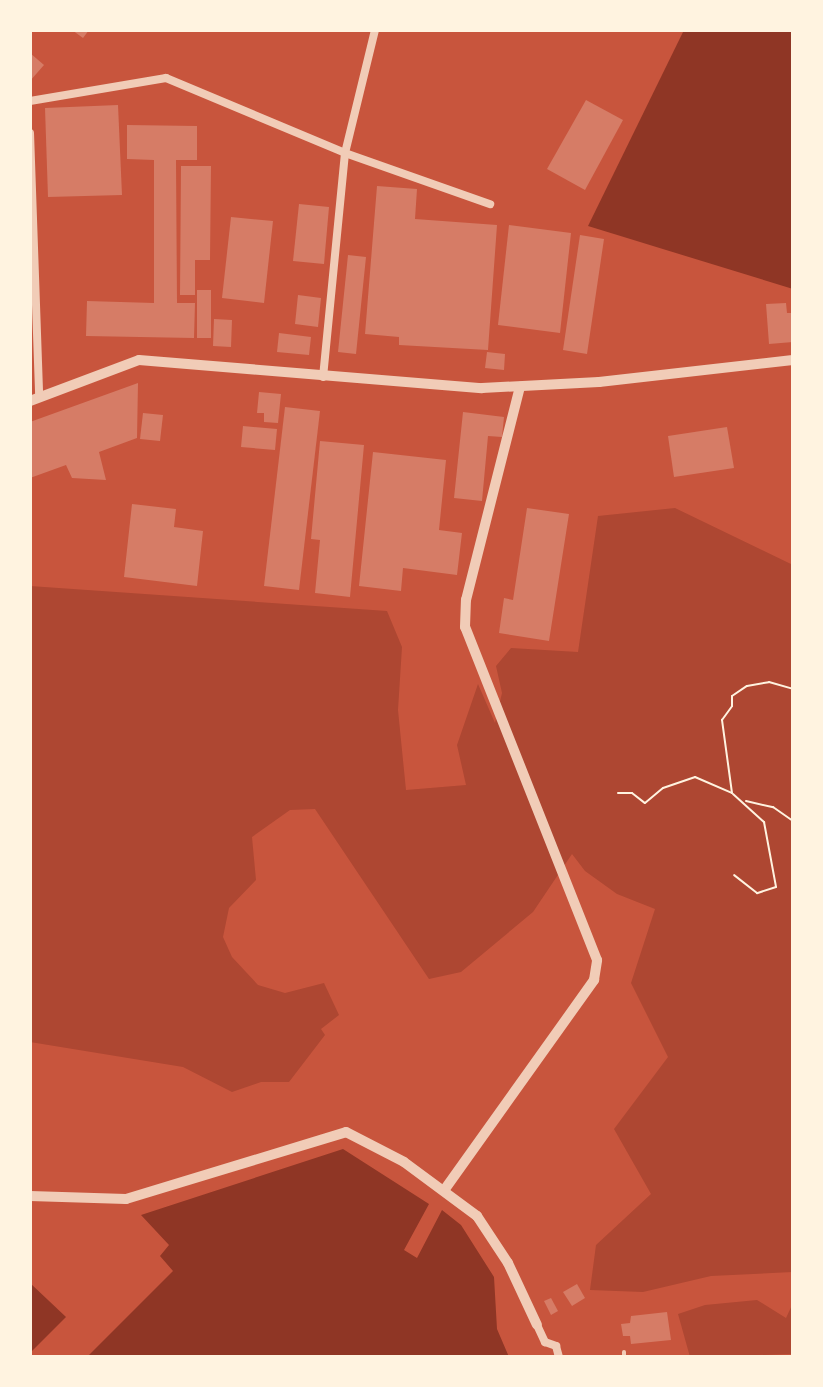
<!DOCTYPE html>
<html>
<head>
<meta charset="utf-8">
<style>
  body { margin:0 }
  #map { position:relative; width:823px; height:1387px; overflow:hidden; background:#c8553d; font-family:Bitter,serif }
  div>[style] { position:absolute }
  [style*='--x'] { left:calc(var(--x)*1px); top:calc(var(--y)*1px); width:calc(var(--w)*1px); rotate:calc(var(--a)*1deg) }
  .green>* { inset:0; background:#ae4732 }
  .water>* { inset:0; background:#8f3625 }
  .building>* { inset:0; background:#d67c66 }
  .path>* { height:2px; margin:-1px; padding:0 1px; transform-origin:1px; border-radius:1px; background:#fff3e0 }
  .service>* { height:4px; margin:-2px; padding:0 2px; transform-origin:2px; border-radius:2px; background:#f1ccb7 }
  .minor>* { height:8px; margin:-4px; padding:0 4px; transform-origin:4px; border-radius:4px; background:#f1ccb7 }
  .tertiary>* { height:10px; margin:-5px; padding:0 5px; transform-origin:5px; border-radius:5px; background:#f1ccb7 }
  span { translate:-50% -50%; white-space:nowrap; text-align:center; line-height:1.15; -webkit-text-stroke:6px #fff3e0; paint-order:stroke }
  .frame { position:absolute; inset:0; border:32px solid #fff3e0; pointer-events:none }
</style>
</head>
<body>
<div id="map">
  <div class="green">
    <div style="clip-path:polygon(675px 508px,793px 565px,793px 1272px,711px 1276px,643px 1292px,590px 1290px,596px 1245px,651px 1194px,614px 1129px,668px 1057px,631px 983px,655px 909px,617px 894px,585px 871px,572px 854px,533px 912px,461px 972px,429px 979px,315px 809px,290px 810px,252px 837px,256px 880px,229px 908px,223px 937px,232px 957px,258px 985px,285px 993px,324px 983px,339px 1015px,321px 1029px,325px 1035px,289px 1082px,261px 1082px,232px 1092px,183px 1067px,30px 1042px,30px 586px,387px 611px,402px 647px,398px 710px,406px 790px,466px 785px,457px 745px,478px 684px,495px 723px,502px 693px,496px 666px,511px 648px,578px 652px,598px 516px)"></div>
    <div style="clip-path:polygon(757px 1300px,786px 1318px,793px 1303px,793px 1354px,690px 1357px,678px 1314px,705px 1305px)"></div>
  </div>
  <div class="water">
    <div style="clip-path:polygon(684px 30px,793px 30px,793px 289px,588px 226px)"></div>
    <div style="clip-path:polygon(343px 1149px,429px 1204px,404px 1250px,417px 1258px,442px 1210px,461px 1225px,494px 1277px,497px 1329px,509px 1357px,87px 1357px,173px 1271px,160px 1256px,169px 1245px,141px 1215px)"></div>
    <div style="clip-path:polygon(30px 1283px,66px 1317px,30px 1353px)"></div>
  </div>
  <div class="building">
    <div style="clip-path:polygon(72px 30px,89px 30px,83px 38px)"></div>
    <div style="clip-path:polygon(30px 53px,44px 65px,30px 81px)"></div>
    <div style="clip-path:polygon(586px 100px,623px 120px,585px 190px,547px 169px)"></div>
    <div style="clip-path:polygon(118px 105px,122px 195px,48px 197px,45px 108px)"></div>
    <div style="clip-path:polygon(127px 125px,197px 126px,197px 160px,176px 160px,177px 303px,195px 303px,194px 338px,86px 336px,87px 301px,154px 303px,154px 160px,127px 159px)"></div>
    <div style="clip-path:polygon(181px 166px,211px 166px,210px 260px,195px 260px,195px 295px,180px 295px)"></div>
    <div style="clip-path:polygon(377px 186px,417px 189px,415px 219px,497px 225px,488px 350px,399px 345px,399px 337px,365px 334px)"></div>
    <div style="clip-path:polygon(299px 204px,329px 207px,324px 264px,293px 261px)"></div>
    <div style="clip-path:polygon(231px 217px,273px 221px,264px 303px,222px 298px)"></div>
    <div style="clip-path:polygon(509px 225px,571px 233px,560px 333px,498px 325px)"></div>
    <div style="clip-path:polygon(580px 235px,604px 239px,587px 354px,563px 350px)"></div>
    <div style="clip-path:polygon(348px 255px,366px 257px,356px 354px,338px 352px)"></div>
    <div style="clip-path:polygon(197px 290px,211px 290px,211px 338px,197px 338px)"></div>
    <div style="clip-path:polygon(298px 295px,321px 298px,318px 327px,295px 324px)"></div>
    <div style="clip-path:polygon(786px 303px,787px 313px,793px 313px,793px 342px,769px 344px,766px 304px)"></div>
    <div style="clip-path:polygon(214px 319px,232px 320px,231px 347px,213px 346px)"></div>
    <div style="clip-path:polygon(279px 333px,311px 337px,309px 355px,277px 352px)"></div>
    <div style="clip-path:polygon(487px 352px,505px 354px,504px 370px,485px 368px)"></div>
    <div style="clip-path:polygon(138px 383px,137px 438px,99px 452px,106px 480px,72px 478px,66px 465px,30px 478px,30px 422px)"></div>
    <div style="clip-path:polygon(259px 392px,281px 394px,278px 423px,264px 422px,264px 413px,257px 413px)"></div>
    <div style="clip-path:polygon(285px 407px,320px 411px,299px 590px,264px 586px)"></div>
    <div style="clip-path:polygon(463px 412px,504px 417px,502px 437px,488px 436px,482px 501px,454px 498px)"></div>
    <div style="clip-path:polygon(143px 413px,163px 415px,160px 441px,140px 439px)"></div>
    <div style="clip-path:polygon(243px 426px,277px 429px,275px 450px,241px 447px)"></div>
    <div style="clip-path:polygon(727px 427px,734px 468px,674px 477px,668px 436px)"></div>
    <div style="clip-path:polygon(320px 441px,364px 445px,350px 597px,315px 593px,320px 540px,311px 539px)"></div>
    <div style="clip-path:polygon(373px 452px,446px 460px,439px 530px,462px 533px,457px 575px,403px 568px,401px 591px,359px 586px)"></div>
    <div style="clip-path:polygon(132px 504px,176px 509px,174px 527px,203px 531px,197px 586px,124px 577px)"></div>
    <div style="clip-path:polygon(527px 508px,569px 514px,549px 641px,499px 633px,504px 598px,513px 600px)"></div>
    <div style="clip-path:polygon(577px 1284px,585px 1298px,572px 1306px,563px 1292px)"></div>
    <div style="clip-path:polygon(551px 1298px,558px 1311px,551px 1315px,544px 1301px)"></div>
    <div style="clip-path:polygon(667px 1312px,671px 1340px,631px 1344px,630px 1336px,623px 1336px,621px 1324px,630px 1323px,631px 1316px)"></div>
  </div>
  <div class="path">
    <div style="--x:618;--y:793;--w:14;--a:0"></div>
    <div style="--x:632;--y:793;--w:16;--a:38"></div>
    <div style="--x:645;--y:803;--w:23;--a:-40"></div>
    <div style="--x:663;--y:788;--w:34;--a:-19"></div>
    <div style="--x:695;--y:777;--w:40;--a:23.4"></div>
    <div style="--x:732;--y:793;--w:74;--a:-97.8"></div>
    <div style="--x:722;--y:720;--w:17;--a:-54"></div>
    <div style="--x:732;--y:706;--w:10;--a:-90"></div>
    <div style="--x:732;--y:696;--w:18;--a:-34"></div>
    <div style="--x:747;--y:686;--w:22;--a:-10"></div>
    <div style="--x:769;--y:682;--w:25;--a:16"></div>
    <div style="--x:733;--y:794;--w:42;--a:42.1"></div>
    <div style="--x:764;--y:822;--w:66;--a:79.5"></div>
    <div style="--x:776;--y:887;--w:20;--a:162"></div>
    <div style="--x:757;--y:893;--w:29;--a:-142"></div>
    <div style="--x:746;--y:801;--w:28;--a:13"></div>
    <div style="--x:773;--y:807;--w:24;--a:35"></div>
  </div>
  <div class="service">
    <div style="--x:624;--y:1352;--w:5;--a:90"></div>
  </div>
  <div class="minor">
    <div style="--x:375;--y:30;--w:127;--a:103.7"></div>
    <div style="--x:345;--y:153;--w:154;--a:19.4"></div>
    <div style="--x:30;--y:101;--w:138;--a:-9.6"></div>
    <div style="--x:166;--y:78;--w:194;--a:22.7"></div>
    <div style="--x:345;--y:153;--w:225;--a:95.6"></div>
    <div style="--x:30;--y:133;--w:264;--a:88"></div>
    <div style="--x:537;--y:1325;--w:19;--a:65"></div>
    <div style="--x:545;--y:1342;--w:12;--a:20"></div>
    <div style="--x:556;--y:1346;--w:11;--a:75"></div>
  </div>
  <div class="tertiary">
    <div style="--x:30;--y:401;--w:116;--a:-20.6"></div>
    <div style="--x:139;--y:360;--w:344;--a:4.7"></div>
    <div style="--x:482;--y:388;--w:117;--a:-2.9"></div>
    <div style="--x:599;--y:382;--w:195;--a:-6.5"></div>
    <div style="--x:445;--y:1189;--w:257;--a:-54.5"></div>
    <div style="--x:594;--y:980;--w:20;--a:-81"></div>
    <div style="--x:597;--y:960;--w:358;--a:-111.6"></div>
    <div style="--x:465;--y:627;--w:27;--a:-88"></div>
    <div style="--x:466;--y:600;--w:220;--a:-75.8"></div>
    <div style="--x:30;--y:1196;--w:96;--a:1.8"></div>
    <div style="--x:126;--y:1199;--w:230;--a:-16.9"></div>
    <div style="--x:346;--y:1132;--w:65;--a:27.3"></div>
    <div style="--x:404;--y:1162;--w:91;--a:36.5"></div>
    <div style="--x:477;--y:1216;--w:56;--a:56.6"></div>
    <div style="--x:508;--y:1263;--w:68;--a:64.9"></div>
  </div>
  <div class="frame"></div>
</div>
</body>
</html>
